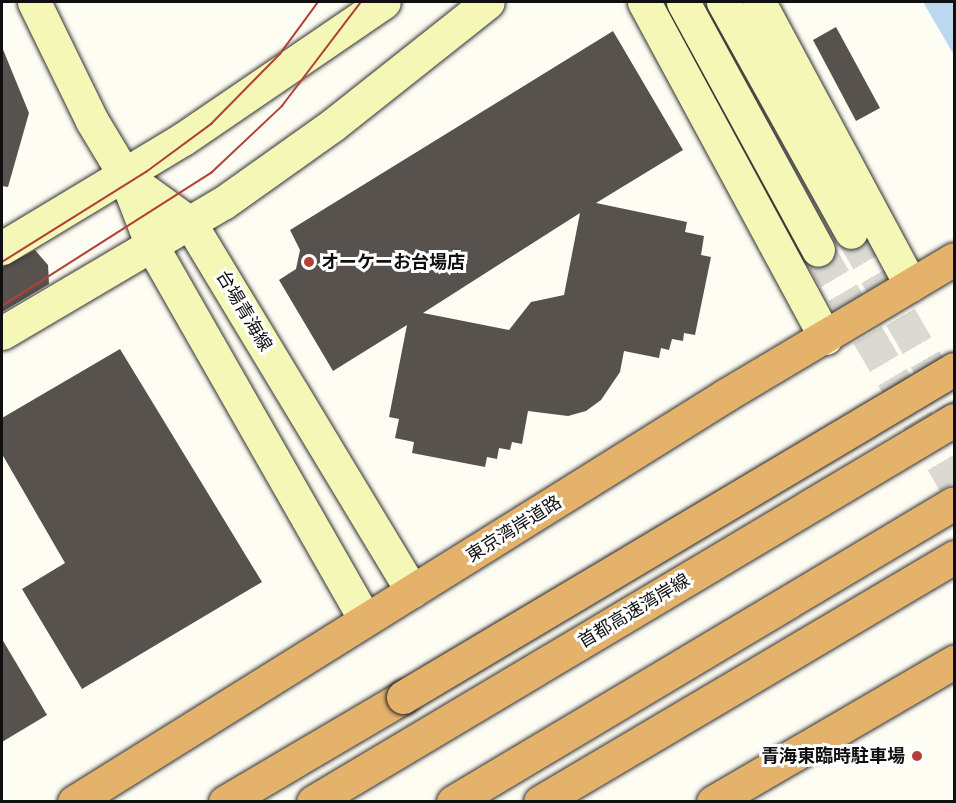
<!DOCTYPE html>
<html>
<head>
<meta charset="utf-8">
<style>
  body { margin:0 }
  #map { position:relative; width:956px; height:803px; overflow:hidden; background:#fefdf4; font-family:"Roboto Serif","Noto Sans JP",serif }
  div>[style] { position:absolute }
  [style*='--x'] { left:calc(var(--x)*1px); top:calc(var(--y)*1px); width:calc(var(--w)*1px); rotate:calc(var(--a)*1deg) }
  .water>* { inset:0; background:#bdd7f0 }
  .building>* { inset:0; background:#57524d }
  .secondary-tunnel>* { height:33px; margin-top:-16.5px; transform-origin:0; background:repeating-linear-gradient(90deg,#dad9d2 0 33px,transparent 0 49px) }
  .roads { filter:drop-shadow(0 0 2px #323232) drop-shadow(0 0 2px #323232) }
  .secondary>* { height:33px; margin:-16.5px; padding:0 16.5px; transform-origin:16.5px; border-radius:16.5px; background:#f5f7b6 }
  .highway>* { height:33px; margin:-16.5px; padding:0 16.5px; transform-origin:16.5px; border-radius:16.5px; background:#e5b26b }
  .tram>* { height:1.5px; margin:-0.75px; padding:0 0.75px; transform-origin:0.75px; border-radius:0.75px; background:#b24036 }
  .bridges { filter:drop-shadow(0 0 2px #212121) drop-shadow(0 0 2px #212121) }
  .highway-bridge>* { height:33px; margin:-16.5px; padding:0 16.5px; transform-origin:16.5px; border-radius:16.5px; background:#e5b26b }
  .dots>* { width:16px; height:16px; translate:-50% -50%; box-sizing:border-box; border:3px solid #fff; border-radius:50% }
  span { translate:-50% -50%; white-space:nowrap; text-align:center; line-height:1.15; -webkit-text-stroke:6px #fff; paint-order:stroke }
  .poi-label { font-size:18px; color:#101010; font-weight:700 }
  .left { translate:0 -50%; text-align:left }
  .right { translate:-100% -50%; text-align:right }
  .street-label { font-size:18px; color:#101010 }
  .frame { position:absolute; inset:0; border:3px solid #101010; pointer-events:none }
</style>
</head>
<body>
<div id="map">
  <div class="water">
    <div style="clip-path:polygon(923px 2px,954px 2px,954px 55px)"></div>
  </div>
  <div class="building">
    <div style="clip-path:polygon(836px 27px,880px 108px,856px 121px,813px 40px)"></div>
    <div style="clip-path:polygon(evenodd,613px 31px,683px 150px,596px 203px,687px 222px,685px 232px,704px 236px,701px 255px,711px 257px,695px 335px,684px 333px,683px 341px,672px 339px,669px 350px,661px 348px,659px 358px,624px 351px,620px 372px,601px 400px,586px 411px,568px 416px,528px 411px,522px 444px,512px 442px,510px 450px,499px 448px,497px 459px,487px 457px,485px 467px,412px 453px,414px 442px,395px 438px,399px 419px,389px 417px,407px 325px,333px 371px,279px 280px,296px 269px,300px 250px,290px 230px,613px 31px,580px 213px,564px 295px,531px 302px,509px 330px,423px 313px,580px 213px)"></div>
    <div style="clip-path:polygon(2px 47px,29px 113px,8px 187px,2px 186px)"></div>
    <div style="clip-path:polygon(35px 250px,48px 265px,49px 284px,2px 312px,2px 267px)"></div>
    <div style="clip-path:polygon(120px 349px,262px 582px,82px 689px,22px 589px,65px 563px,2px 454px,2px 418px)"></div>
    <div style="clip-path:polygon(2px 639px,47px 715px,2px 742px)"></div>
  </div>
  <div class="secondary-tunnel">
    <div style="--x:851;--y:232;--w:204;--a:59.7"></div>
    <div style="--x:818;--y:250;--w:269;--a:59.6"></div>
  </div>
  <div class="roads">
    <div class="secondary">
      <div style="--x:34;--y:2;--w:132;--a:64"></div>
      <div style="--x:92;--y:121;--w:64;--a:59"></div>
      <div style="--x:125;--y:176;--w:75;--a:68.9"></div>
      <div style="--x:152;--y:246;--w:430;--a:60.3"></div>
      <div style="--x:644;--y:2;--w:382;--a:61.6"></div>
      <div style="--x:683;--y:2;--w:282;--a:61.4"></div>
      <div style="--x:723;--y:2;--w:263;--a:60.9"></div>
      <div style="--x:759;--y:2;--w:321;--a:61.8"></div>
      <div style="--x:125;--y:176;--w:80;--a:35.9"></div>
      <div style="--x:190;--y:223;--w:430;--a:58.9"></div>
      <div style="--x:2;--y:248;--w:211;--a:-31.1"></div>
      <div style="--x:183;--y:139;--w:243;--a:-34.3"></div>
      <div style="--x:2;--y:333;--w:256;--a:-30.5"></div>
      <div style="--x:223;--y:203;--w:136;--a:-35.4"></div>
      <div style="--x:334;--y:124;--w:196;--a:-38.4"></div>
    </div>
    <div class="highway">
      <div style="--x:74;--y:802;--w:769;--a:-31.97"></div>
      <div style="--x:726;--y:395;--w:265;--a:-30.8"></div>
      <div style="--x:225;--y:802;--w:207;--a:-30.5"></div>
      <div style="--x:313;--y:802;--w:746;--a:-30.79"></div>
      <div style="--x:453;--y:802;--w:583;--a:-30.83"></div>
      <div style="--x:540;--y:802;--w:481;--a:-30.6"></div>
      <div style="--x:713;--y:802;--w:279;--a:-30.2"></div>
    </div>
  </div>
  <div class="tram">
    <div style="--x:2;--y:262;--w:170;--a:-32"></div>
    <div style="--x:146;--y:172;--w:81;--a:-36.4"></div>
    <div style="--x:211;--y:124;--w:98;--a:-45.4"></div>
    <div style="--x:280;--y:54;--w:64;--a:-53.8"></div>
    <div style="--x:2;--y:306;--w:248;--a:-32.5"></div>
    <div style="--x:211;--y:173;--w:98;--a:-43.3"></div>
    <div style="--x:282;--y:106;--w:131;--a:-52.8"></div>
  </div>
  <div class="bridges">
    <div class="highway-bridge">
      <div style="--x:403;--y:697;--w:641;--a:-30.76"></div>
    </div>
  </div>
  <div class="dots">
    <div style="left:309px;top:262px;background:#b24036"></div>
    <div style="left:917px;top:756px;background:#b24036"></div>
  </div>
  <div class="poi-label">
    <span class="left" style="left:321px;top:262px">オーケーお台場店</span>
    <span class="right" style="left:905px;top:756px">青海東臨時駐車場</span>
  </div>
  <div class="street-label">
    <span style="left:244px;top:311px;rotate:59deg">台場青海線</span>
    <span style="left:514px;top:529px;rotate:-32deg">東京湾岸道路</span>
    <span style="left:634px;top:611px;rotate:-31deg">首都高速湾岸線</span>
  </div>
  <div class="frame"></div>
</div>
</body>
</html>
